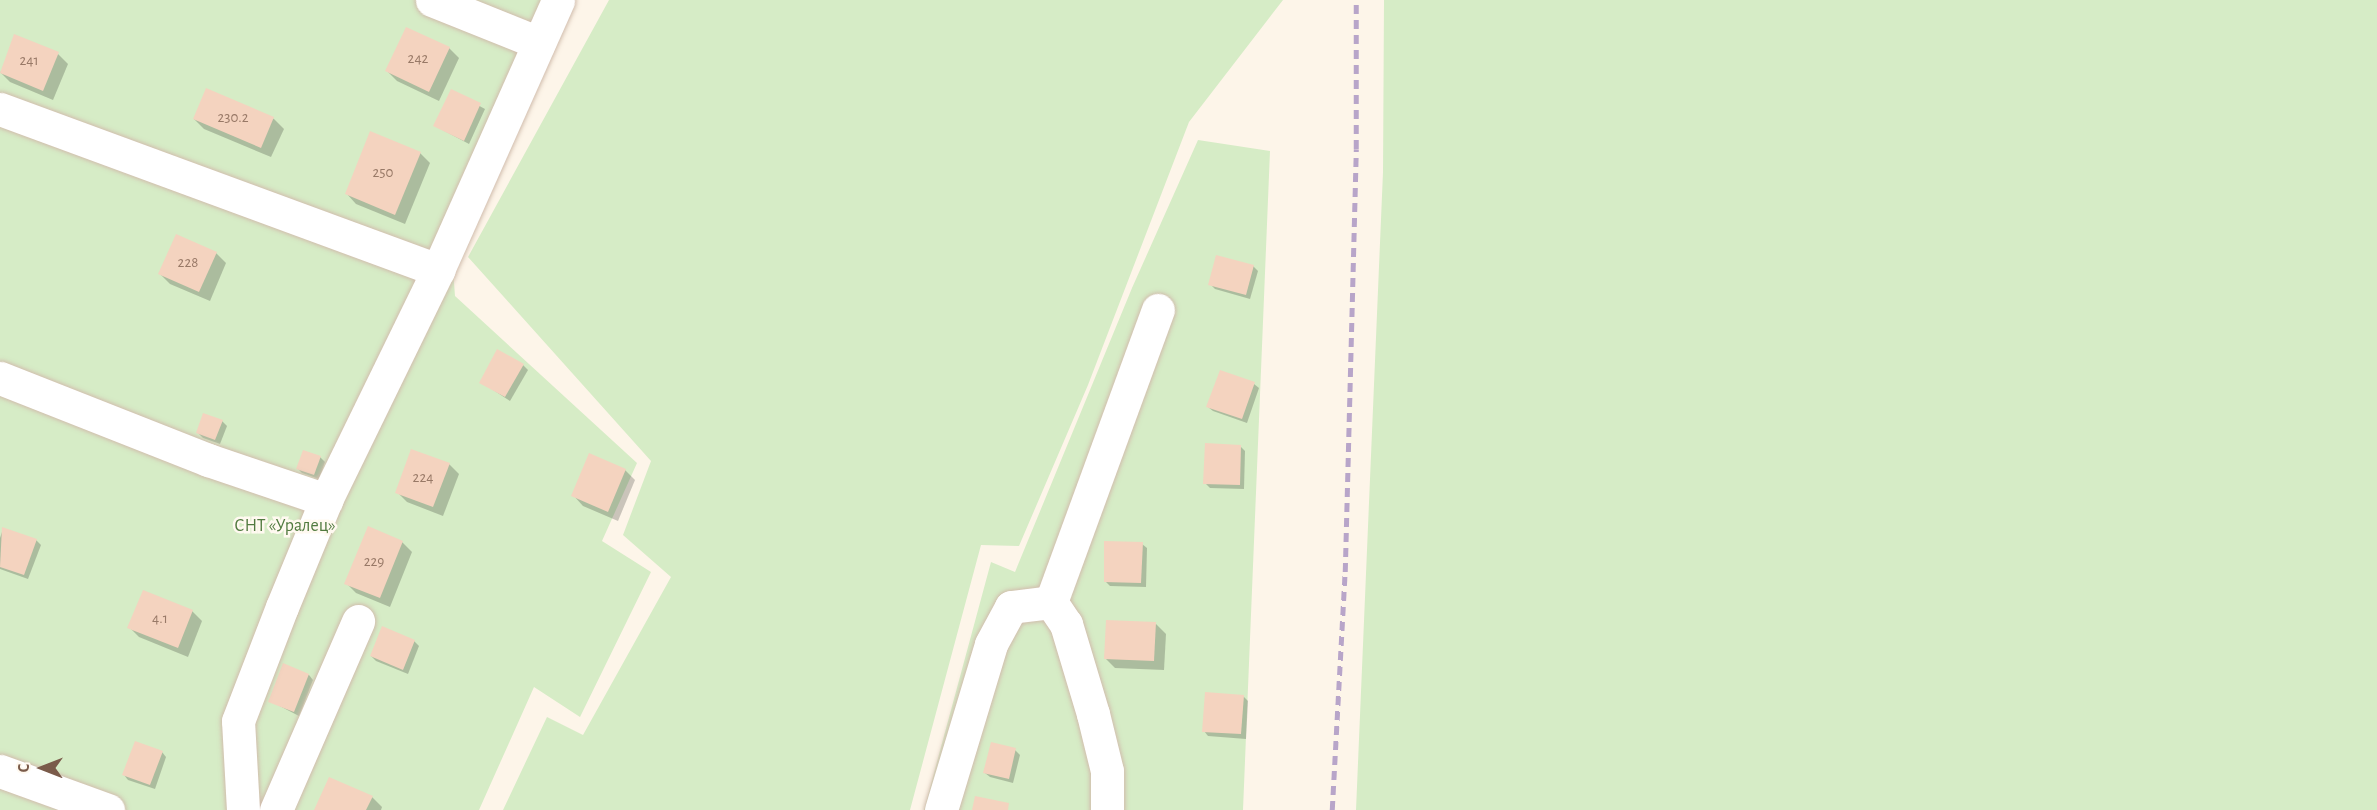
<!DOCTYPE html>
<html>
<head>
<meta charset="utf-8">
<style>
  body { margin:0 }
  #map { position:relative; width:2377px; height:810px; overflow:hidden; background:#fdf5e9; font-family:"Alegreya Sans",sans-serif }
  div>[style] { position:absolute }
  [style*='--x'] { left:calc(var(--x)*1px); top:calc(var(--y)*1px); width:calc(var(--w)*1px); rotate:calc(var(--a)*1deg) }
  .green>* { inset:0; background:#d6ecc6 }
  .shadow>* { inset:0; background:#0003 }
  .building>* { inset:0; background:#f4d3bf }
  .roads { filter:drop-shadow(0 0 2px #d1bdad) drop-shadow(0 0 2px #d1bdad) }
  .minor>* { height:33px; margin:-16.5px; padding:0 16.5px; transform-origin:16.5px; border-radius:16.5px; background:#fff }
  .rail>* { height:4.5px; margin-top:-2.25px; transform-origin:0; background:repeating-linear-gradient(90deg,#b8a5c9 0 9px,transparent 0 15px) }
  span { translate:-50% -50%; white-space:nowrap; text-align:center; line-height:1.15; -webkit-text-stroke:5px #fff9f0; paint-order:stroke }
  .number-label { font-size:15px; color:#987967 }
  .number-label span { -webkit-text-stroke-width:0 }
  .park-label { font-size:18px; color:#517a3f }
  .north { position:absolute; left:12px; top:738px; width:60px; height:60px; -webkit-text-stroke:4px #fff9f0; paint-order:stroke; rotate:270deg; font-size:16px; font-weight:700; line-height:24px; text-align:center; color:#7a5b4a }
  .north::after { content:''; display:block; margin:auto; width:21px; height:27px; background:#7a5b4a; clip-path:polygon(50% 0,100% 100%,50% 72%,0 100%) }
</style>
</head>
<body>
<div id="map">
  <div class="green">
    <div style="clip-path:polygon(0 0,574px 0,452px 256px,455px 296px,637px 463px,602px 541px,651px 572px,580px 717px,534px 687px,479px 810px,0 810px)"></div>
    <div style="clip-path:polygon(609px 0,1283px 0,1189px 122px,1088px 385px,1019px 546px,981px 545px,910px 810px,503px 810px,547px 717px,583px 735px,671px 577px,623px 535px,651px 461px,468px 257px)"></div>
    <div style="clip-path:polygon(1384px 0,2377px 0,2377px 810px,1356px 810px,1383px 172px)"></div>
    <div style="clip-path:polygon(1198px 140px,1270px 151px,1243px 810px,924px 810px,991px 562px,1015px 572px,1132px 288px)"></div>
  </div>
  <div class="shadow">
    <div style="clip-path:polygon(449px 48px,459px 58px,439px 101px,397px 81px,387px 71px)"></div>
    <div style="clip-path:polygon(58px 54px,68px 64px,53px 100px,10px 82px,0 72px)"></div>
    <div style="clip-path:polygon(207px 90px,274px 119px,284px 129px,271px 157px,204px 129px,194px 119px)"></div>
    <div style="clip-path:polygon(452px 91px,485px 109px,469px 144px,435px 126px)"></div>
    <div style="clip-path:polygon(420px 153px,430px 163px,405px 224px,356px 204px,346px 193px)"></div>
    <div style="clip-path:polygon(216px 253px,226px 263px,210px 301px,170px 284px,160px 274px)"></div>
    <div style="clip-path:polygon(1253px 266px,1258px 271px,1250px 299px,1215px 289px,1210px 284px)"></div>
    <div style="clip-path:polygon(523px 365px,528px 370px,510px 401px,481px 382px)"></div>
    <div style="clip-path:polygon(1254px 384px,1259px 388px,1247px 423px,1213px 411px,1208px 407px)"></div>
    <div style="clip-path:polygon(222px 421px,227px 426px,220px 444px,203px 438px,198px 433px)"></div>
    <div style="clip-path:polygon(1240px 446px,1245px 451px,1244px 489px,1210px 488px,1205px 483px)"></div>
    <div style="clip-path:polygon(320px 457px,325px 462px,319px 479px,302px 473px,297px 468px)"></div>
    <div style="clip-path:polygon(449px 464px,459px 474px,443px 516px,407px 502px,397px 492px)"></div>
    <div style="clip-path:polygon(625px 470px,635px 480px,618px 521px,583px 506px,573px 495px)"></div>
    <div style="clip-path:polygon(3px 529px,36px 540px,41px 545px,28px 579px,0 569px,0 538px)"></div>
    <div style="clip-path:polygon(402px 542px,412px 552px,390px 607px,356px 593px,346px 583px)"></div>
    <div style="clip-path:polygon(1142px 544px,1147px 548px,1146px 587px,1110px 586px,1105px 581px)"></div>
    <div style="clip-path:polygon(192px 611px,202px 621px,188px 657px,139px 637px,129px 627px)"></div>
    <div style="clip-path:polygon(1156px 624px,1166px 634px,1164px 670px,1115px 668px,1105px 658px)"></div>
    <div style="clip-path:polygon(414px 641px,419px 646px,408px 674px,376px 661px,371px 656px)"></div>
    <div style="clip-path:polygon(284px 665px,309px 675px,313px 680px,299px 716px,270px 701px)"></div>
    <div style="clip-path:polygon(1243px 696px,1248px 701px,1246px 739px,1208px 736px,1204px 731px)"></div>
    <div style="clip-path:polygon(1015px 750px,1020px 755px,1013px 783px,990px 777px,985px 773px)"></div>
    <div style="clip-path:polygon(162px 752px,166px 757px,155px 789px,128px 780px,124px 775px)"></div>
    <div style="clip-path:polygon(372px 797px,382px 807px,381px 810px,316px 810px)"></div>
  </div>
  <div class="building">
    <div style="clip-path:polygon(406px 27px,450px 47px,429px 92px,385px 71px)"></div>
    <div style="clip-path:polygon(14px 34px,59px 52px,43px 91px,0 73px)"></div>
    <div style="clip-path:polygon(206px 88px,274px 117px,261px 148px,193px 119px)"></div>
    <div style="clip-path:polygon(451px 89px,481px 103px,464px 141px,433px 126px)"></div>
    <div style="clip-path:polygon(370px 131px,421px 152px,395px 215px,345px 194px)"></div>
    <div style="clip-path:polygon(176px 234px,217px 252px,199px 292px,158px 274px)"></div>
    <div style="clip-path:polygon(1216px 255px,1254px 265px,1246px 295px,1208px 285px)"></div>
    <div style="clip-path:polygon(497px 349px,524px 364px,505px 397px,479px 383px)"></div>
    <div style="clip-path:polygon(1220px 370px,1255px 382px,1242px 419px,1206px 407px)"></div>
    <div style="clip-path:polygon(203px 413px,223px 420px,215px 440px,196px 433px)"></div>
    <div style="clip-path:polygon(1205px 443px,1241px 445px,1240px 485px,1203px 484px)"></div>
    <div style="clip-path:polygon(411px 449px,450px 463px,433px 507px,395px 493px)"></div>
    <div style="clip-path:polygon(303px 450px,321px 456px,314px 475px,296px 469px)"></div>
    <div style="clip-path:polygon(589px 453px,626px 469px,608px 512px,571px 496px)"></div>
    <div style="clip-path:polygon(368px 526px,403px 541px,380px 598px,344px 584px)"></div>
    <div style="clip-path:polygon(2px 527px,37px 539px,24px 575px,0 567px)"></div>
    <div style="clip-path:polygon(1104px 541px,1143px 542px,1141px 583px,1104px 582px)"></div>
    <div style="clip-path:polygon(143px 590px,193px 610px,178px 648px,127px 628px)"></div>
    <div style="clip-path:polygon(1106px 620px,1156px 622px,1154px 661px,1104px 659px)"></div>
    <div style="clip-path:polygon(382px 626px,415px 640px,403px 670px,370px 656px)"></div>
    <div style="clip-path:polygon(283px 663px,309px 674px,294px 712px,268px 702px)"></div>
    <div style="clip-path:polygon(1205px 692px,1244px 695px,1241px 734px,1202px 732px)"></div>
    <div style="clip-path:polygon(135px 741px,163px 751px,150px 785px,122px 775px)"></div>
    <div style="clip-path:polygon(991px 742px,1016px 748px,1009px 779px,983px 773px)"></div>
    <div style="clip-path:polygon(329px 777px,373px 796px,366px 810px,314px 810px)"></div>
    <div style="clip-path:polygon(975px 796px,1009px 803px,1008px 810px,972px 810px)"></div>
  </div>
  <div class="roads">
    <div class="minor">
      <div style="--x:432;--y:0;--w:115;--a:21.9"></div>
      <div style="--x:0;--y:109;--w:467;--a:20.2"></div>
      <div style="--x:0;--y:378;--w:224;--a:21.5"></div>
      <div style="--x:208;--y:460;--w:125;--a:18.7"></div>
      <div style="--x:1051;--y:602;--w:311;--a:-69.9"></div>
      <div style="--x:0;--y:771;--w:115;--a:19.9"></div>
      <div style="--x:243;--y:810;--w:89;--a:-93.2"></div>
      <div style="--x:238;--y:721;--w:122;--a:-68.9"></div>
      <div style="--x:282;--y:607;--w:116;--a:-67.6"></div>
      <div style="--x:326;--y:500;--w:256;--a:-64"></div>
      <div style="--x:438;--y:270;--w:295;--a:-66"></div>
      <div style="--x:276;--y:810;--w:206;--a:-66.5"></div>
      <div style="--x:941;--y:810;--w:173;--a:-73.2"></div>
      <div style="--x:991;--y:644;--w:42;--a:-61.6"></div>
      <div style="--x:1011;--y:607;--w:40;--a:-7.1"></div>
      <div style="--x:1051;--y:602;--w:27;--a:56"></div>
      <div style="--x:1066;--y:624;--w:94;--a:73.3"></div>
      <div style="--x:1093;--y:714;--w:59;--a:76.2"></div>
      <div style="--x:1107;--y:771;--w:39;--a:90"></div>
    </div>
  </div>
  <div class="rail">
    <div style="--x:1332;--y:810;--w:238;--a:-86.9"></div>
    <div style="--x:1345;--y:572;--w:423;--a:-88.5"></div>
    <div style="--x:1356;--y:149;--w:149;--a:-90"></div>
  </div>
  <div class="number-label">
    <span style="left:418px;top:59px">242</span>
    <span style="left:29px;top:61px">241</span>
    <span style="left:233px;top:118px">230.2</span>
    <span style="left:383px;top:173px">250</span>
    <span style="left:188px;top:263px">228</span>
    <span style="left:423px;top:478px">224</span>
    <span style="left:374px;top:562px">229</span>
    <span style="left:160px;top:619px">4.1</span>
  </div>
  <div class="park-label">
    <span style="left:285px;top:526px">СНТ «Уралец»</span>
  </div>
  <div class="north">С</div>
</div>
</body>
</html>
